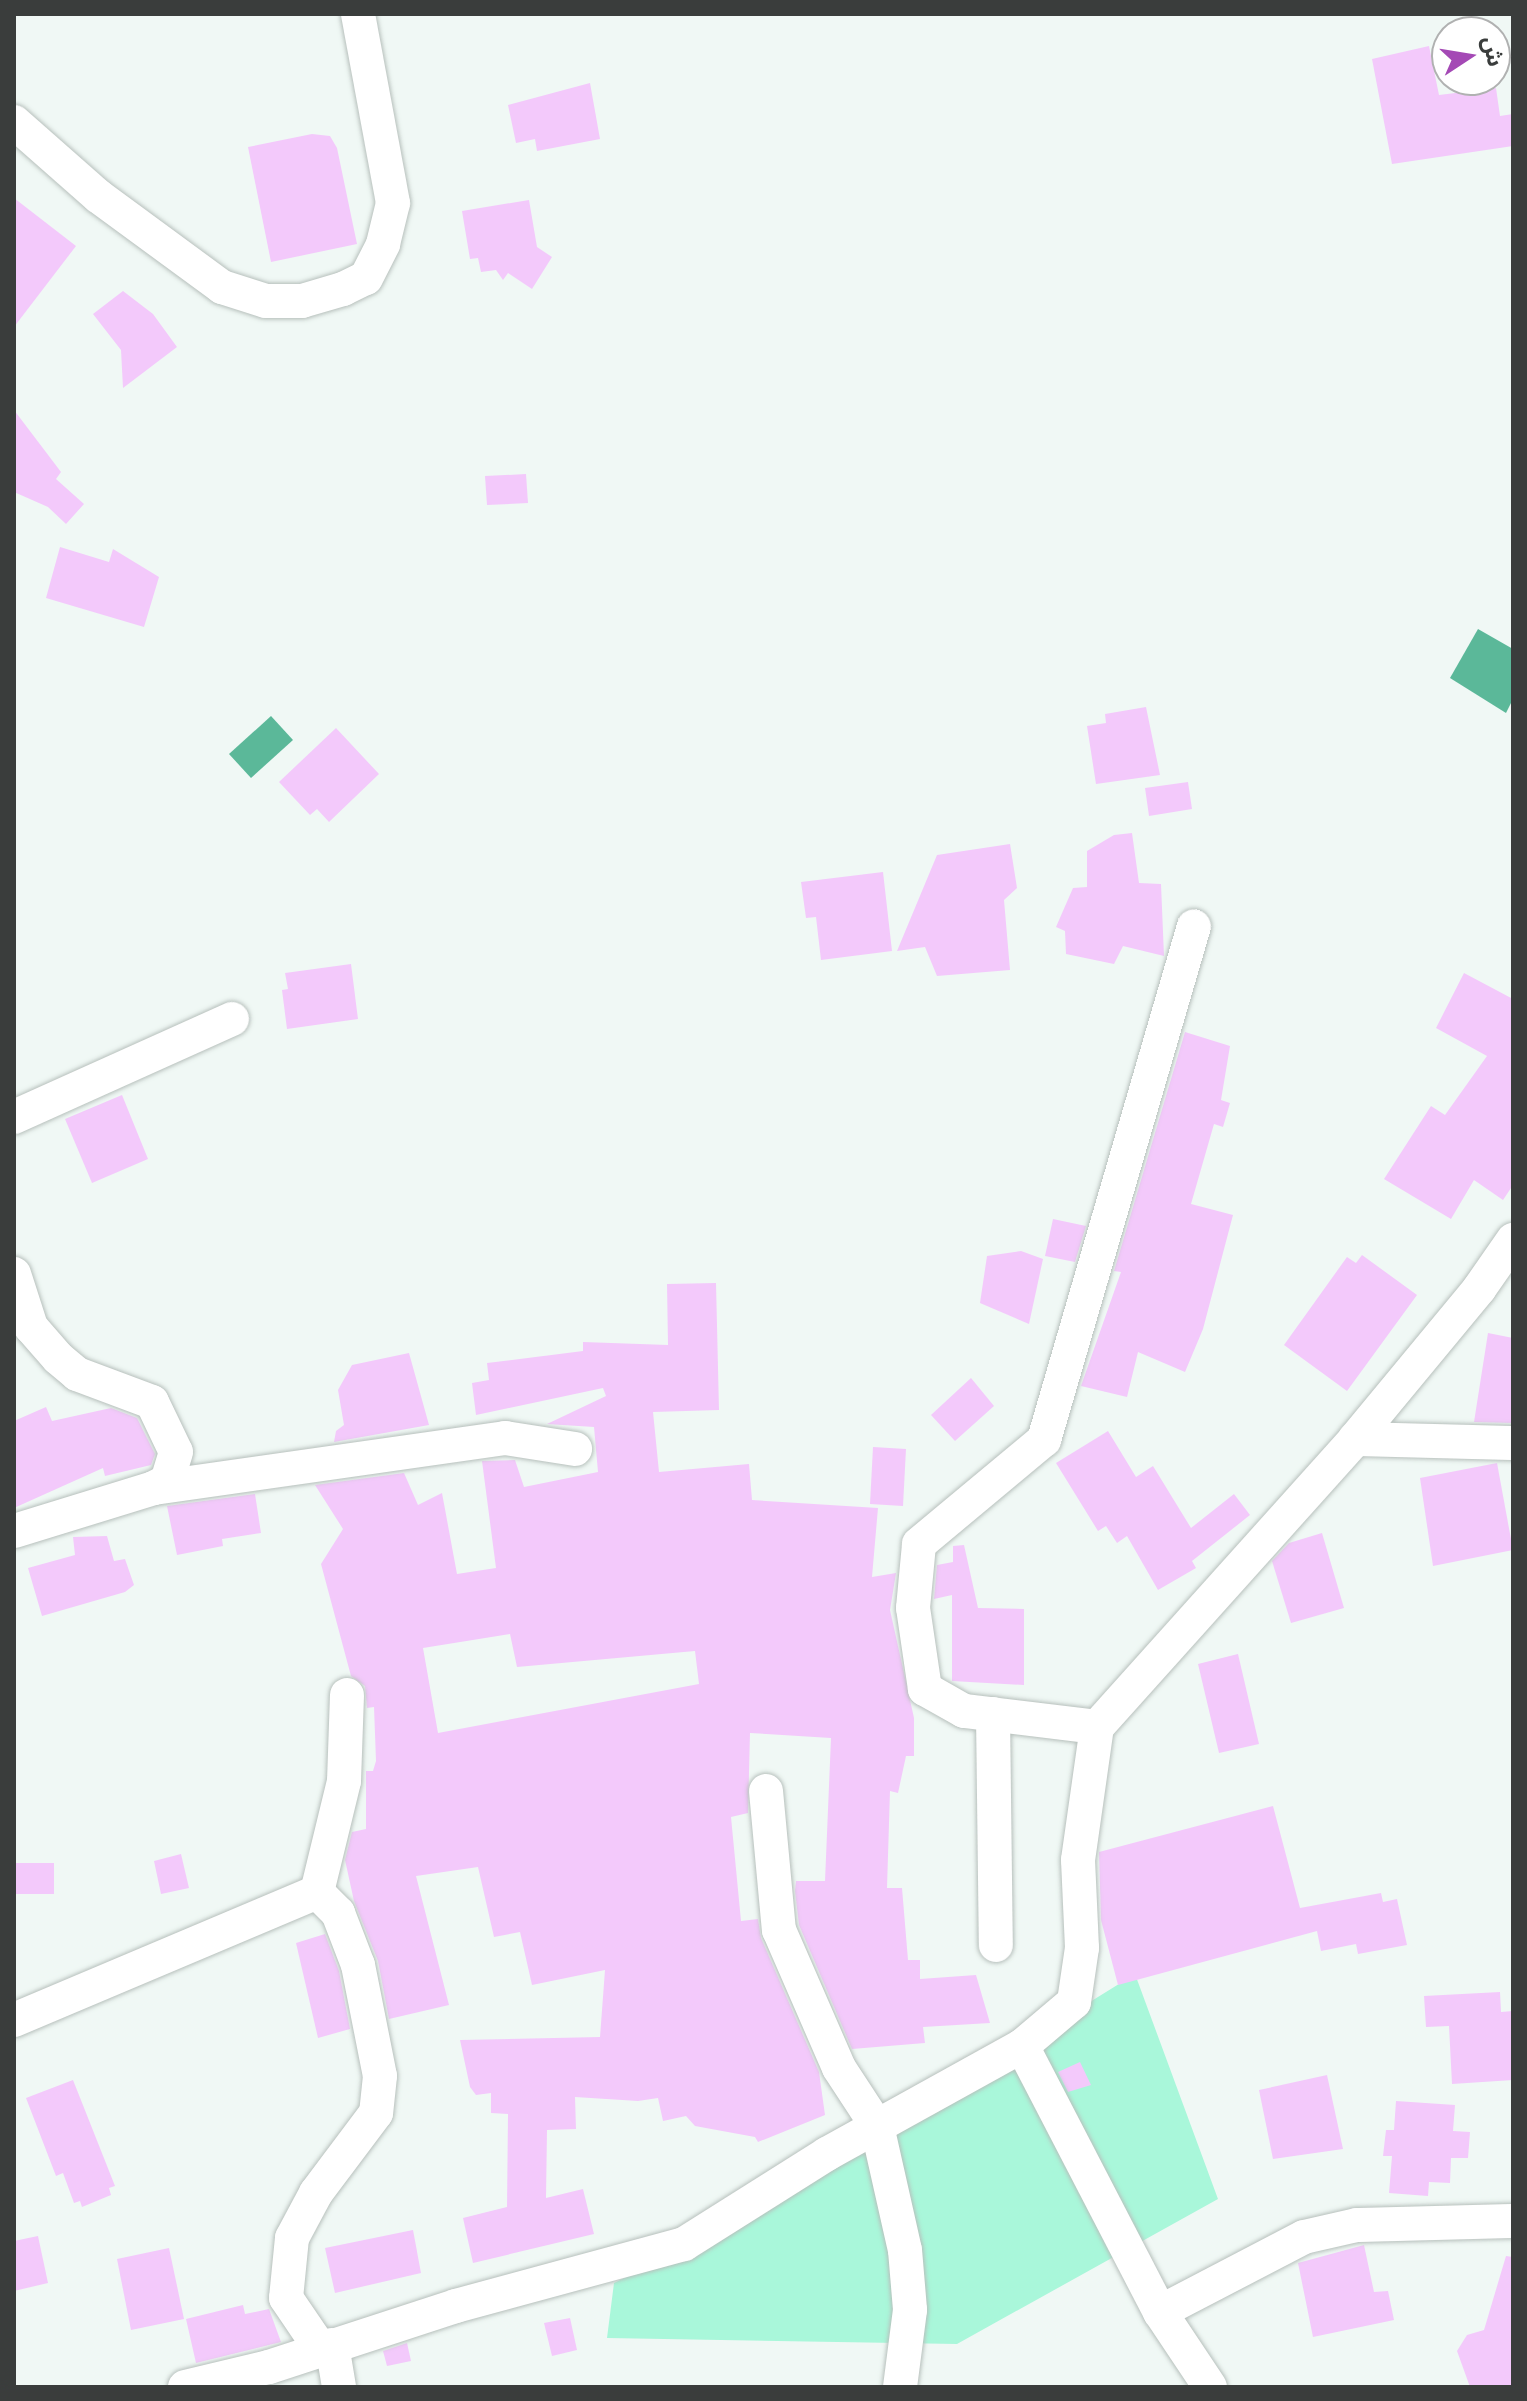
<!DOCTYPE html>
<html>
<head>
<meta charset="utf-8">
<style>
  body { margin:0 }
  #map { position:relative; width:1527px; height:2401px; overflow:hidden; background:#f0f8f5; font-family:"DM Sans","Noto Sans Arabic",sans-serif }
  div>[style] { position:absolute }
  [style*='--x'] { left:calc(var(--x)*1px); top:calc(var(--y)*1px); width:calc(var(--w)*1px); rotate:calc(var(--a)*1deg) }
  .green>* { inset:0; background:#a9f7da }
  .water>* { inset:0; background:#5bb899 }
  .building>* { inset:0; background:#f3c9fb }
  .roads { filter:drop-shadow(0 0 2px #b7c0bc) drop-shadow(0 0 2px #b7c0bc) }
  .minor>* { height:34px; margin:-17px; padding:0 17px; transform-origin:17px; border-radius:17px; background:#fff }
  span { translate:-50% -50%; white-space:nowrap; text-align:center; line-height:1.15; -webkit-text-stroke:8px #fff; paint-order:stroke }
  .frame { position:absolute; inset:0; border:16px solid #3a3d3c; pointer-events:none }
  .north { position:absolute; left:1431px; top:16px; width:80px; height:80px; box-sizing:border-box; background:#fff; border:2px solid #b0b1b1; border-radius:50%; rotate:78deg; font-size:22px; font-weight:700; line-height:32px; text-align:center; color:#3a3d3c }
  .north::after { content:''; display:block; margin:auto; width:28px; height:36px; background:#a449b5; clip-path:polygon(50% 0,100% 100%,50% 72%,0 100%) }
</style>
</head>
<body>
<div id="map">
  <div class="green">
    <div style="clip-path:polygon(1135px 1974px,1218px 2199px,957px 2344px,607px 2338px,614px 2283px,726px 2228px)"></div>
  </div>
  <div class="water">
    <div style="clip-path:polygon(1478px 629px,1513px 649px,1513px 699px,1506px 713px,1450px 678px)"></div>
    <div style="clip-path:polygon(271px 716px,293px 740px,251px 778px,229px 754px)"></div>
  </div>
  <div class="building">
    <div style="clip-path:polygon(1429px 46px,1439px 95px,1496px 88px,1500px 116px,1513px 114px,1513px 146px,1392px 164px,1372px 59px)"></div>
    <div style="clip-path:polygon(590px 83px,600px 139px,537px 151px,535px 139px,516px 143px,508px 105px)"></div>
    <div style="clip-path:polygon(312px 134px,330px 136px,337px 148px,357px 244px,271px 262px,248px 147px)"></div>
    <div style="clip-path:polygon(14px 198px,76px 246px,14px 327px)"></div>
    <div style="clip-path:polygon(529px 200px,537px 247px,552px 257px,532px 289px,508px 273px,503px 280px,496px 270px,481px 272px,478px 258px,470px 259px,462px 211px)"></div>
    <div style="clip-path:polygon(123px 291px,153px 314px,177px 347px,123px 388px,121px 350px,93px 314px)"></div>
    <div style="clip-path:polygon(14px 410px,61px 472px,56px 479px,84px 504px,66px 524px,48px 507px,14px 492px)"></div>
    <div style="clip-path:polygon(526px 474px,528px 503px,487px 505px,485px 476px)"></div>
    <div style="clip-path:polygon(60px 547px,109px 562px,113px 549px,159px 577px,144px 627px,46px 598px)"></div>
    <div style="clip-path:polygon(1146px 707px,1160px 775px,1096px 784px,1087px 726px,1106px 723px,1105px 714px)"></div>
    <div style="clip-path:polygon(336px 728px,379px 774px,329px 822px,317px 809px,310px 815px,279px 782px)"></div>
    <div style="clip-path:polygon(1188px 782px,1192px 809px,1149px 816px,1145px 788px)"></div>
    <div style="clip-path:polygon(1132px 833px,1139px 883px,1161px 884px,1164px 956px,1123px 946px,1114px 964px,1066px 954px,1065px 931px,1056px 927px,1073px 888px,1087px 887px,1087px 851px,1114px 835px)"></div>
    <div style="clip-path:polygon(1010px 844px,1017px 888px,1004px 900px,1010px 970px,937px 976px,925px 947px,897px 951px,937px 855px)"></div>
    <div style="clip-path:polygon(883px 872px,892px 951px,821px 960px,816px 917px,806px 918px,801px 882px)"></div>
    <div style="clip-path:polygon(351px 964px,358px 1019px,287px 1029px,282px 990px,288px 989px,285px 973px)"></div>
    <div style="clip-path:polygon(1464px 973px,1513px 999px,1513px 1185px,1503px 1200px,1474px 1180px,1451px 1219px,1384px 1179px,1431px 1106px,1445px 1115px,1487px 1056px,1436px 1028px)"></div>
    <div style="clip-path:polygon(1185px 1032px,1230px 1046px,1221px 1100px,1230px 1103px,1223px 1127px,1214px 1124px,1191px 1204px,1233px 1215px,1203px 1329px,1185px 1372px,1138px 1352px,1127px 1397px,1081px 1386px,1121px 1272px,1114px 1271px)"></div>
    <div style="clip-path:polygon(122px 1095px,148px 1159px,92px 1183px,65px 1119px)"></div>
    <div style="clip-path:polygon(1053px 1219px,1086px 1226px,1075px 1262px,1045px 1256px)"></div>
    <div style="clip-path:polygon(1021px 1251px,1043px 1259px,1029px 1324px,980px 1303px,987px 1256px)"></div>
    <div style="clip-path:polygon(1362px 1255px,1417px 1295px,1347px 1391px,1284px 1345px,1347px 1257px,1356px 1263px)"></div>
    <div style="clip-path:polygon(evenodd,716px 1283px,719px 1410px,653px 1412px,659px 1472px,749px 1464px,752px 1500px,878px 1508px,872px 1577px,896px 1573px,890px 1610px,914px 1718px,914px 1756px,906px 1756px,898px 1793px,890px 1791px,887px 1888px,902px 1888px,908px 1960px,920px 1960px,920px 1979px,976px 1975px,990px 2023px,923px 2027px,925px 2043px,852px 2049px,799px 1925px,795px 1891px,796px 1881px,825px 1881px,831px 1738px,750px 1733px,748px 1813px,731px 1817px,741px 1921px,758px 1919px,761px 1938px,819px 2072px,825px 2115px,758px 2142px,755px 2137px,695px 2126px,686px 2116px,663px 2121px,658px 2098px,638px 2101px,575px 2097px,576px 2129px,547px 2130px,546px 2198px,583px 2189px,594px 2234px,473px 2263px,463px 2218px,507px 2207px,508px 2114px,491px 2113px,491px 2093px,476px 2095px,470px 2087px,460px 2040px,600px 2037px,605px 1970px,532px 1985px,520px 1932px,494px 1937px,478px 1867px,416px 1876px,449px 2005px,389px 2019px,378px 1961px,354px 1901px,345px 1860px,352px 1832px,366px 1829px,366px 1771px,373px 1771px,376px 1761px,374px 1707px,367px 1708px,365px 1686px,351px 1676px,321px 1564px,343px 1529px,315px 1485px,404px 1473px,418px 1505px,442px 1493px,457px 1574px,496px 1568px,482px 1461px,515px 1460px,524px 1487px,598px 1472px,594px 1427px,547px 1424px,606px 1396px,603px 1388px,476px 1415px,472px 1383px,489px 1380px,487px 1363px,583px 1351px,583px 1342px,668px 1345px,667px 1284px,716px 1283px,510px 1634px,517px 1667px,695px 1651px,699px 1684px,438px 1733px,423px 1648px,510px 1634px)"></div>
    <div style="clip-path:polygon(1488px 1333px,1513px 1338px,1513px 1423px,1474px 1422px)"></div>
    <div style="clip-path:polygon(409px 1353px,429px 1425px,334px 1442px,336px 1431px,344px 1425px,338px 1390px,352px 1365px)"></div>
    <div style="clip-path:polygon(971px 1378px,994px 1406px,955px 1441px,931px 1415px)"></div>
    <div style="clip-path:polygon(46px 1407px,52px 1421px,111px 1408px,137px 1418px,155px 1454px,151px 1465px,105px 1476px,103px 1468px,14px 1508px,14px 1421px)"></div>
    <div style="clip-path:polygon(1108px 1431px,1136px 1477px,1153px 1466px,1191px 1528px,1234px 1494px,1250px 1515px,1192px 1561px,1196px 1568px,1158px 1590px,1127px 1536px,1117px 1543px,1106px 1526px,1098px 1531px,1056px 1463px)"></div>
    <div style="clip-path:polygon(873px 1447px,906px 1449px,903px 1506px,870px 1504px)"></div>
    <div style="clip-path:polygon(1497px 1463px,1513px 1550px,1433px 1566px,1420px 1478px)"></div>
    <div style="clip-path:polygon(255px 1494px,261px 1533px,222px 1539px,223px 1546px,177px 1555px,167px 1506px)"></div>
    <div style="clip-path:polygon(1322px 1533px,1344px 1608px,1291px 1623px,1272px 1561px,1289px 1543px)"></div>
    <div style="clip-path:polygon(107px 1536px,114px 1561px,125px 1559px,134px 1585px,125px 1592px,42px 1616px,28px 1568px,75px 1555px,73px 1537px)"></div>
    <div style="clip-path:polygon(964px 1545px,978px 1608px,1024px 1609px,1024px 1685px,952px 1681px,952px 1595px,934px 1599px,937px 1565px,953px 1562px,953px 1546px)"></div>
    <div style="clip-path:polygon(1238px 1654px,1259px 1744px,1219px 1753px,1198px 1664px)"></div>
    <div style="clip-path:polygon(1273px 1806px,1300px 1908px,1381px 1893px,1383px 1902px,1397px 1899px,1407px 1945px,1358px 1954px,1356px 1944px,1321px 1951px,1317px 1931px,1118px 1985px,1101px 1920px,1099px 1852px)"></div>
    <div style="clip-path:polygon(181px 1854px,189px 1888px,161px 1894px,154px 1861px)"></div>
    <div style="clip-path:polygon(14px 1863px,54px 1863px,54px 1894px,14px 1894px)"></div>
    <div style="clip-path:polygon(325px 1934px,339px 1971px,350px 2029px,318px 2038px,296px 1943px)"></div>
    <div style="clip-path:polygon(1500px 1992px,1501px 2012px,1513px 2011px,1513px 2080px,1452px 2084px,1449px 2026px,1426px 2027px,1424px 1996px)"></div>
    <div style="clip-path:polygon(1080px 2062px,1091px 2085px,1068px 2092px,1058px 2072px)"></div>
    <div style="clip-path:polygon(1327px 2075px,1343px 2149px,1273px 2159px,1259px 2090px)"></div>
    <div style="clip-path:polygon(73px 2080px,115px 2186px,109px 2188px,111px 2195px,82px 2207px,80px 2201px,74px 2203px,63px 2173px,56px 2176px,26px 2098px)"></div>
    <div style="clip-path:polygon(1396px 2101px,1455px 2105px,1453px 2131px,1470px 2132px,1468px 2158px,1451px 2158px,1450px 2183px,1429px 2182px,1428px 2196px,1389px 2193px,1392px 2156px,1383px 2156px,1386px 2130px,1394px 2130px)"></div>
    <div style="clip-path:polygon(413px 2230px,421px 2273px,335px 2293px,325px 2248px)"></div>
    <div style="clip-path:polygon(38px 2236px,48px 2283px,14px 2291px,14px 2241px)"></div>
    <div style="clip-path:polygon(1364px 2245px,1374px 2292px,1388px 2291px,1394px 2320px,1313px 2337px,1298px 2263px)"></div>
    <div style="clip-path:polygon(169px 2248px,184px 2319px,131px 2330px,117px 2259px)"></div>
    <div style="clip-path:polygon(1506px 2256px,1513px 2257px,1513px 2387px,1470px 2387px,1457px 2351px,1467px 2335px,1484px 2330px)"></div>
    <div style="clip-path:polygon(243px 2305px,245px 2314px,269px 2309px,281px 2342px,196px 2363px,186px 2319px)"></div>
    <div style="clip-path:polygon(570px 2318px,577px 2350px,552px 2356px,544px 2323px)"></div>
    <div style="clip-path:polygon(407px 2343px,411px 2361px,387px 2366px,383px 2351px)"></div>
  </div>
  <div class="roads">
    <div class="minor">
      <div style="--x:14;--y:122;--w:112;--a:41.4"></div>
      <div style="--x:98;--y:196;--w:154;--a:36.3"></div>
      <div style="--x:222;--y:287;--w:46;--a:17.7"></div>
      <div style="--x:266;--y:301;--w:36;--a:0"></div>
      <div style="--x:302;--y:301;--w:43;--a:-16.3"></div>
      <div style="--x:343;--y:289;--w:25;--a:-26"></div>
      <div style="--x:366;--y:278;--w:38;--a:-63"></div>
      <div style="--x:383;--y:244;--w:42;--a:-76.3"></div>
      <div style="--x:393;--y:203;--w:192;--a:-100.5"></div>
      <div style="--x:14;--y:1117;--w:239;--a:-24.2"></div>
      <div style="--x:14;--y:1274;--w:56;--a:72.2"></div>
      <div style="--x:31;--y:1327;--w:41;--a:48.9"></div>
      <div style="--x:58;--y:1358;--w:25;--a:40"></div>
      <div style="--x:77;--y:1374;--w:80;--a:20.5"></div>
      <div style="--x:152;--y:1402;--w:55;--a:64.4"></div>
      <div style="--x:176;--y:1452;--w:30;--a:107"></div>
      <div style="--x:167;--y:1481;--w:15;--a:152"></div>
      <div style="--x:154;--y:1488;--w:146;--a:162.9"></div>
      <div style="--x:1355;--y:1439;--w:158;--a:1.5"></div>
      <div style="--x:154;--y:1488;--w:355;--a:-8.1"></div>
      <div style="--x:505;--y:1438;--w:71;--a:8.9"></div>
      <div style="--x:993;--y:1714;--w:231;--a:89.3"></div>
      <div style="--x:1097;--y:1727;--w:134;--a:-173.1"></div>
      <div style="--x:964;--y:1711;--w:45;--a:-150.6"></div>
      <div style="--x:925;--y:1689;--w:82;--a:-98.4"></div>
      <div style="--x:913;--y:1608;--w:64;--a:-84.6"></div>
      <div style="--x:919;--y:1544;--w:163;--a:-39.8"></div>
      <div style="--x:1044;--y:1440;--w:535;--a:-73.73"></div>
      <div style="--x:766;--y:1791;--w:140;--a:84.7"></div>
      <div style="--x:779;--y:1930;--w:150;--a:66.5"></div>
      <div style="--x:839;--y:2068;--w:69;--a:56.8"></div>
      <div style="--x:877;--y:2126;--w:127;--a:77.3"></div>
      <div style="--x:905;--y:2250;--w:60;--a:85.2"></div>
      <div style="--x:910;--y:2310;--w:78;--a:97.4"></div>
      <div style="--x:317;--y:1892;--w:114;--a:-76.3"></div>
      <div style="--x:344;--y:1781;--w:86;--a:-88"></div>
      <div style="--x:14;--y:2020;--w:329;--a:-22.9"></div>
      <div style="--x:317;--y:1892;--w:30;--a:45"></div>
      <div style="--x:338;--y:1913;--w:56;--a:69"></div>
      <div style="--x:358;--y:1965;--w:113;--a:78.8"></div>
      <div style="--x:380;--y:2076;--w:37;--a:96"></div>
      <div style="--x:376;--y:2113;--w:100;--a:126.9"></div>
      <div style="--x:316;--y:2193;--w:51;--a:118.1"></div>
      <div style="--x:292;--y:2238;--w:60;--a:95.7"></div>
      <div style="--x:286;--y:2298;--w:60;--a:55.8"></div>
      <div style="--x:1022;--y:2046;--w:300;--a:62.6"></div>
      <div style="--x:1160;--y:2312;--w:90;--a:56.3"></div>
      <div style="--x:1160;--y:2312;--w:162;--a:-27.5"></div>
      <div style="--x:1304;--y:2237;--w:54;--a:-12.8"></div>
      <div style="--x:1357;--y:2225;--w:156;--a:-1.5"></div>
      <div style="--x:332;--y:2345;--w:43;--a:80.5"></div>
      <div style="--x:185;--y:2387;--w:86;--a:-13.4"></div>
      <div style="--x:269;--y:2367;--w:197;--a:-18.1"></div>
      <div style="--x:456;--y:2306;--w:236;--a:-15.2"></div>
      <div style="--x:684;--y:2244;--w:169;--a:-32.2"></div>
      <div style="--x:827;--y:2154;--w:223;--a:-29"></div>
      <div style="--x:1022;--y:2046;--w:68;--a:-40.2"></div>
      <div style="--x:1074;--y:2002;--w:55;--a:-81.6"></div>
      <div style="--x:1082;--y:1948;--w:88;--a:-92.6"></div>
      <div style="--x:1078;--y:1860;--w:134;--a:-81.9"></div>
      <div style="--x:1097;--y:1727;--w:387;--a:-48.1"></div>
      <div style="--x:1355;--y:1439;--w:195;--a:-50.4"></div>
      <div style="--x:1479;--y:1289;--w:60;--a:-55.2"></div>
    </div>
  </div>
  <div class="frame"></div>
  <div class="north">ش</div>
</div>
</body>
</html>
